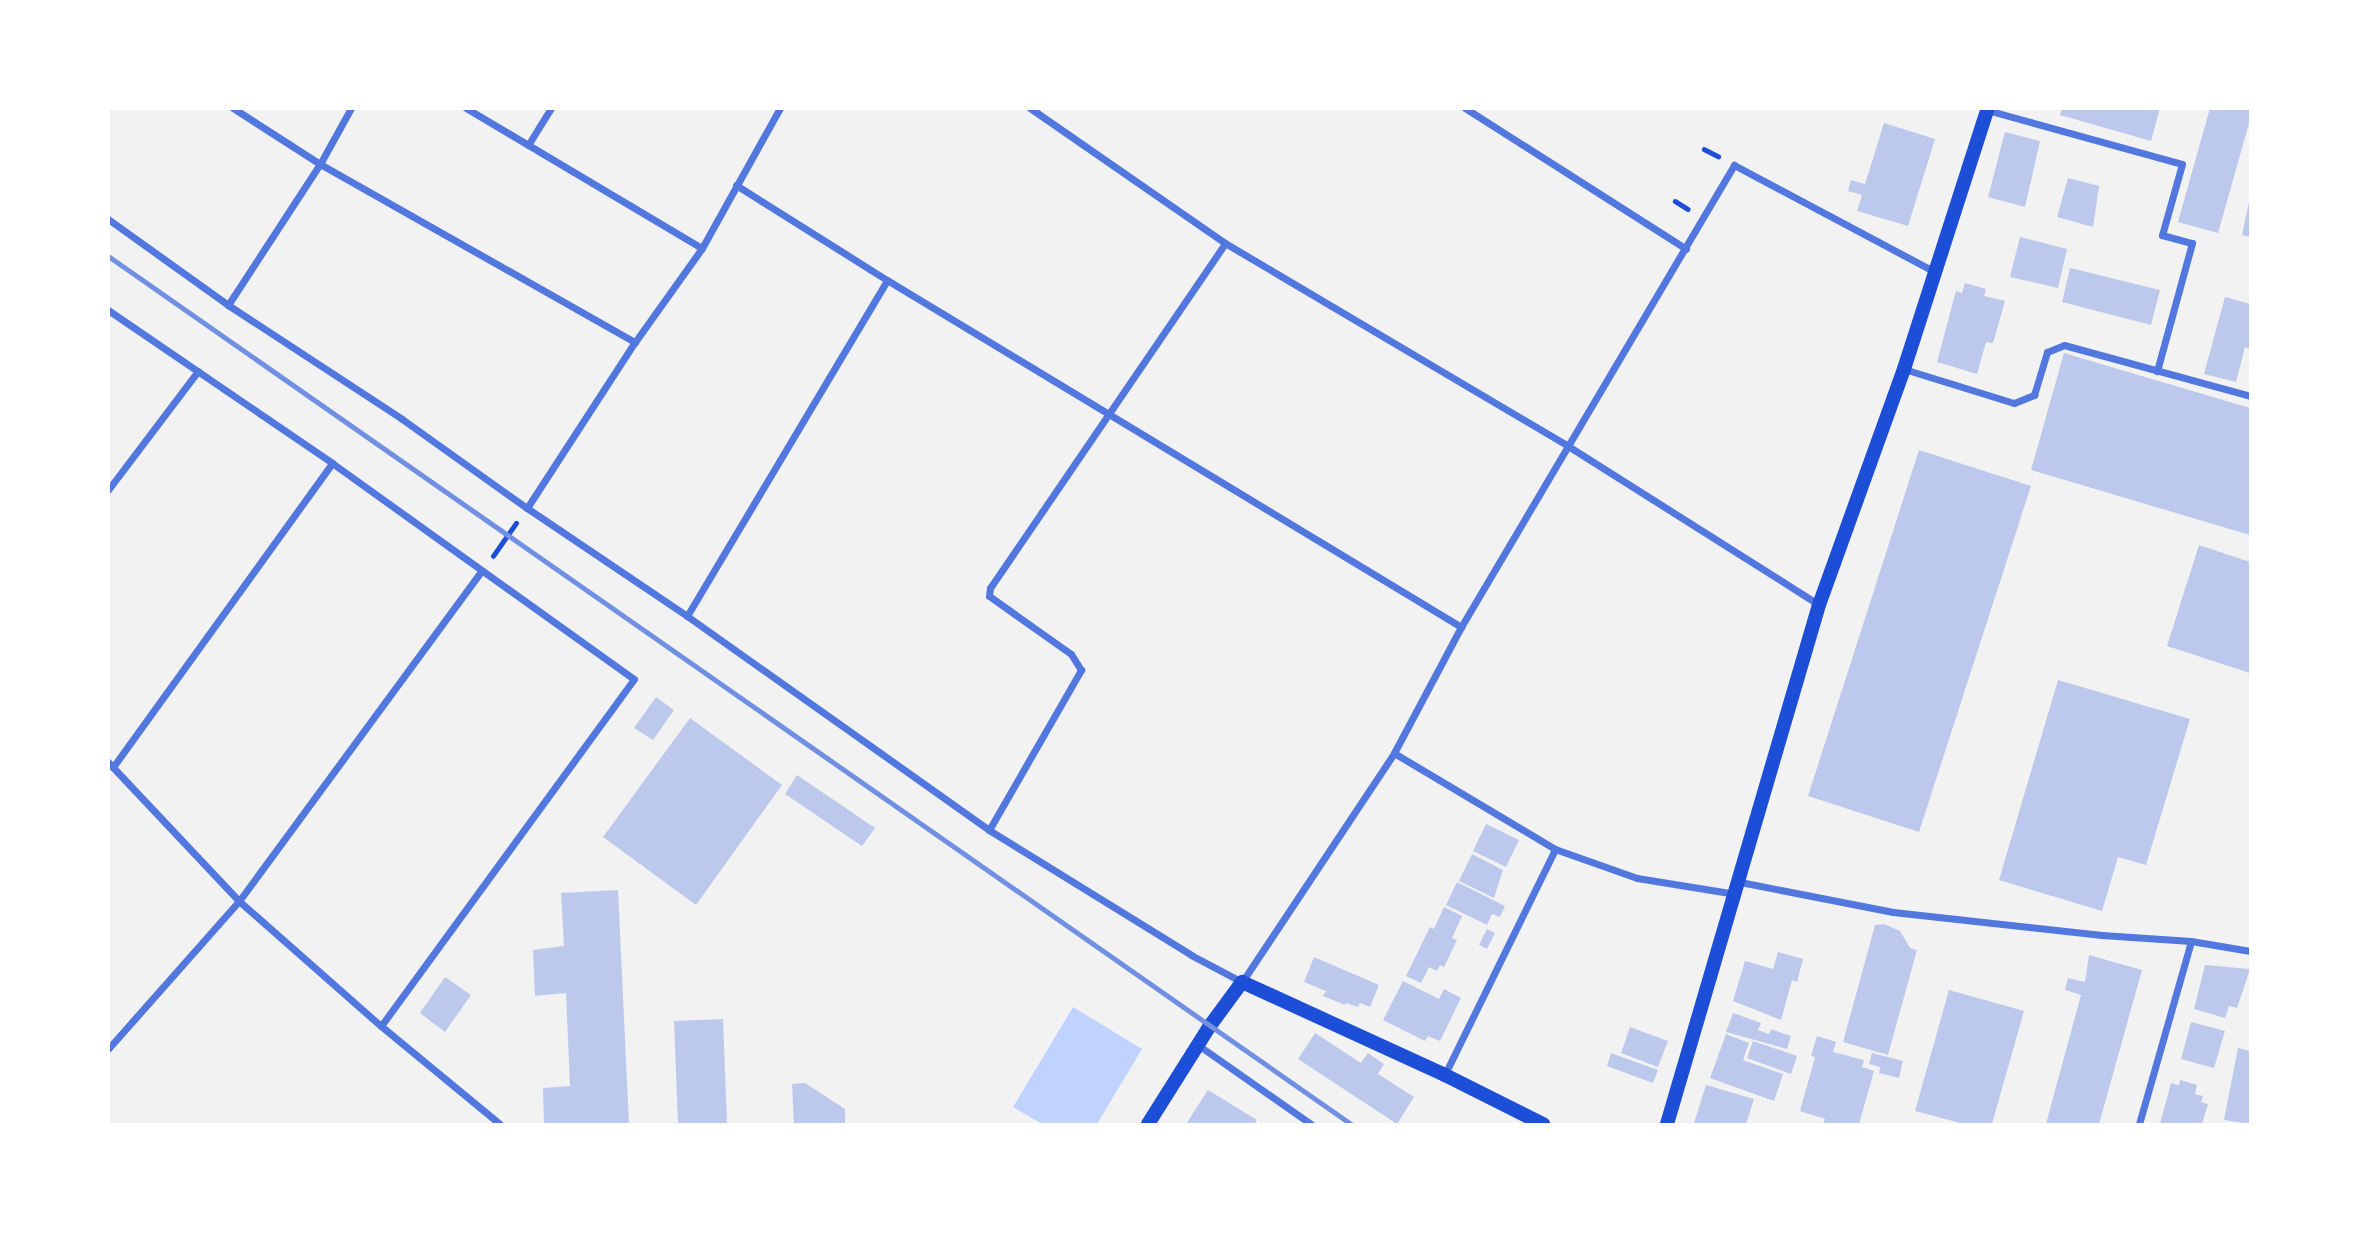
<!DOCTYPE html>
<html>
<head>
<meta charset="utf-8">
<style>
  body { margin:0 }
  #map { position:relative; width:2359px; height:1233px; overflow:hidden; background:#f2f2f2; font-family:"Public Sans",sans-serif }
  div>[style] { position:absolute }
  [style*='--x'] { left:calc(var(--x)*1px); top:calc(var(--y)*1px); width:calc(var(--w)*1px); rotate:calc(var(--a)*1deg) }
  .water>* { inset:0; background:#bfd3fe }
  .building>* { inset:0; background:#bdc9ec }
  .path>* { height:4.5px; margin:-2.25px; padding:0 2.25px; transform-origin:2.25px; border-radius:2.25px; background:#1d4ed8 }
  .minor>* { height:7px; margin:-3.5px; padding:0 3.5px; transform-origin:3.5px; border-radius:3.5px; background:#5277de }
  .secondary>* { height:14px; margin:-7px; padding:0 7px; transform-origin:7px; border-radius:7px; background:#1d4ed8 }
  .rail>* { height:5px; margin:-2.5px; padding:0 2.5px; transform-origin:2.5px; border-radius:2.5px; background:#7290e2 }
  span { translate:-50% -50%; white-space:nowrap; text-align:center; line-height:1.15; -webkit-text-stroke:6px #fff; paint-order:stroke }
  .frame { position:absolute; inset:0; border:110px solid #fff; pointer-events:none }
</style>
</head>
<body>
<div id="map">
  <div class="water">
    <div style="clip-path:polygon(1073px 1007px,1142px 1049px,1097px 1124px,1042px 1124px,1013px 1107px)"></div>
  </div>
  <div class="building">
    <div style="clip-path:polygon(2062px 108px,2160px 108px,2151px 141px,2060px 115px)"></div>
    <div style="clip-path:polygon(2210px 108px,2250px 108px,2250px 120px,2218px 233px,2178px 222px)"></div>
    <div style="clip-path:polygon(1884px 123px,1935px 139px,1908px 226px,1857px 211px,1862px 195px,1848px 191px,1851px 180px,1865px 184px)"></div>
    <div style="clip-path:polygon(2005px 132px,2040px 141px,2025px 207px,1988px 197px)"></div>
    <div style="clip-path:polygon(2068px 178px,2099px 186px,2093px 227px,2057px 217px)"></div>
    <div style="clip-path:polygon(2249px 202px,2250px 202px,2250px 237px,2242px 235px)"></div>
    <div style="clip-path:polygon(2020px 237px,2067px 249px,2058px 288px,2010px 277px)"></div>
    <div style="clip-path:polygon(2070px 268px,2160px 290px,2151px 325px,2062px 302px)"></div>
    <div style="clip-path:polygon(1965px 283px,1986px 289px,1984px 296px,2005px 301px,1993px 343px,1986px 342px,1977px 374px,1937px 362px,1956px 291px,1962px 293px)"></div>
    <div style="clip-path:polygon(2225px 297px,2250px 304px,2250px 349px,2245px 347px,2236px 382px,2204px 374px)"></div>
    <div style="clip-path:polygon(2064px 353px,2250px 408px,2250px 535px,2031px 470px)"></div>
    <div style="clip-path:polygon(1919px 450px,2031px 486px,1919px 832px,1808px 796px)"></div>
    <div style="clip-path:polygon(2199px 545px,2250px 562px,2250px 673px,2167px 646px)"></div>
    <div style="clip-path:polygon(2058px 680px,2190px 719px,2146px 865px,2118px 857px,2102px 911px,1999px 880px)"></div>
    <div style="clip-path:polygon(656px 697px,674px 710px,653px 740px,634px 728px)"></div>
    <div style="clip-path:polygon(690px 718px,782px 785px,696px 905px,603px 837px)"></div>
    <div style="clip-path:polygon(797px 775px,875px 828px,862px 846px,785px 794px)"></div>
    <div style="clip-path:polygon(1486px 824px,1519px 840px,1506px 867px,1473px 851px)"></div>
    <div style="clip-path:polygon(1472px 854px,1503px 870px,1494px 898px,1459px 881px)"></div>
    <div style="clip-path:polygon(1457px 882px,1505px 906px,1500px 917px,1492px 914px,1487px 925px,1446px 905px)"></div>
    <div style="clip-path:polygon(618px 890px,629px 1124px,544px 1124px,543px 1088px,570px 1086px,566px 993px,535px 996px,533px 950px,564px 946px,561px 893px)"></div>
    <div style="clip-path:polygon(1444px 907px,1462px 916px,1452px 938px,1457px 940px,1444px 967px,1440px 965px,1437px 971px,1429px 967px,1421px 983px,1406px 976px,1430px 927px,1434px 929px)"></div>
    <div style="clip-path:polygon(1884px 924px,1900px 931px,1910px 948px,1917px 950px,1888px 1055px,1843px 1042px,1875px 925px)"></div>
    <div style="clip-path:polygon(1487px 929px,1495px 933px,1487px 949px,1479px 945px)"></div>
    <div style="clip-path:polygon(1778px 952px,1803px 959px,1797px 982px,1792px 980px,1781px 1020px,1733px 1001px,1745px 961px,1773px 969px)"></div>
    <div style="clip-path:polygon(2089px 955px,2142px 970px,2099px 1124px,2046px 1124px,2081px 995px,2065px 990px,2068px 978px,2085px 982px)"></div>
    <div style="clip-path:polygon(1314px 957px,1379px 985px,1370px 1007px,1360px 1003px,1358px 1007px,1346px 1003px,1345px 1005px,1323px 996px,1326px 991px,1304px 982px)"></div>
    <div style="clip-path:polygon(2205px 965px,2250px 969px,2237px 1008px,2229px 1006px,2225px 1018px,2194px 1009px)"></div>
    <div style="clip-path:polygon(445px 977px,471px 995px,445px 1032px,420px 1013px)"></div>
    <div style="clip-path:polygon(1403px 981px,1439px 999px,1444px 989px,1461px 998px,1440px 1041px,1428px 1036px,1425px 1041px,1383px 1020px)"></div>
    <div style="clip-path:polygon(1949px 990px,2024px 1011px,1992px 1124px,1964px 1124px,1915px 1111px)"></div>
    <div style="clip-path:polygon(1733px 1013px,1761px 1023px,1758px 1030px,1769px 1034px,1771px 1029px,1791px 1036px,1787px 1049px,1726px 1032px)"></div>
    <div style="clip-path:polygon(723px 1019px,727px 1124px,678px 1124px,674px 1021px)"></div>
    <div style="clip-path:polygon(2191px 1022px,2225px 1031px,2214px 1068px,2181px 1059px)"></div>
    <div style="clip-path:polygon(1630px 1027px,1668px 1041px,1658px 1067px,1621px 1053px)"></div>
    <div style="clip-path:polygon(1315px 1033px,1361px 1063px,1368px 1053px,1384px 1064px,1378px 1074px,1414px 1097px,1397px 1124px,1298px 1059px)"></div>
    <div style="clip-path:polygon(1726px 1034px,1749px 1043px,1743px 1060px,1783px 1074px,1774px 1101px,1710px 1078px)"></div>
    <div style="clip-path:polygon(1817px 1036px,1836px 1042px,1833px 1052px,1864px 1060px,1862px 1067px,1874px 1071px,1859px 1124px,1823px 1124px,1825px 1119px,1800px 1111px,1815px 1057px,1811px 1056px)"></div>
    <div style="clip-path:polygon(1753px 1041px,1797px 1056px,1791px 1074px,1747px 1058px)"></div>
    <div style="clip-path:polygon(2238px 1048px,2250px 1051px,2250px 1124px,2224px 1120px)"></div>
    <div style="clip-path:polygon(1611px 1053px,1658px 1070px,1653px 1083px,1607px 1066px)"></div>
    <div style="clip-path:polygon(1872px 1053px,1903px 1061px,1899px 1078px,1879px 1073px,1880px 1067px,1869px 1064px)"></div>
    <div style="clip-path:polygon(2180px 1080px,2197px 1085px,2195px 1094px,2203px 1096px,2201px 1102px,2208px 1104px,2202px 1124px,2160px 1124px,2171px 1083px,2179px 1085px)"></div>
    <div style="clip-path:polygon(805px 1083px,845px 1109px,845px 1124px,794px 1124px,792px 1084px)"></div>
    <div style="clip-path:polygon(1706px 1085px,1754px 1099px,1746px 1124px,1694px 1123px)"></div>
    <div style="clip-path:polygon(1208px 1090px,1257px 1120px,1254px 1124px,1186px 1124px)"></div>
  </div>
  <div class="path">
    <div style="--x:1704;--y:149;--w:16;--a:27"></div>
    <div style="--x:1675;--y:201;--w:15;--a:32"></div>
    <div style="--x:493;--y:556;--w:40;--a:-55.1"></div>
  </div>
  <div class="minor">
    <div style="--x:233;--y:108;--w:103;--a:32.8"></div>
    <div style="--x:320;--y:164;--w:362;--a:29.5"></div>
    <div style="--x:466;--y:108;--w:274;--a:30.7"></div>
    <div style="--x:1030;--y:108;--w:237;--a:34.7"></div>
    <div style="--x:1225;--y:243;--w:399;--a:30.6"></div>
    <div style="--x:1568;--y:446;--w:296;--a:32.3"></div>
    <div style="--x:1465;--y:108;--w:262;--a:32.5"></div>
    <div style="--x:1987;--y:110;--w:202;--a:15.5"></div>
    <div style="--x:2182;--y:164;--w:74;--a:105.7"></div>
    <div style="--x:2162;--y:235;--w:31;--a:15"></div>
    <div style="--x:2192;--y:243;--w:133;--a:105.3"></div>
    <div style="--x:528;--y:145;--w:44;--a:-58.1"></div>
    <div style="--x:736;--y:185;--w:178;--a:32.2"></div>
    <div style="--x:887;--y:280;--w:671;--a:31.15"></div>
    <div style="--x:108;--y:219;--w:148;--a:35.6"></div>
    <div style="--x:228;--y:305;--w:208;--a:33.2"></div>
    <div style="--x:402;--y:419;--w:153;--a:35.5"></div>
    <div style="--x:527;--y:508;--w:193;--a:34"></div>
    <div style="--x:687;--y:616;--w:370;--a:35.3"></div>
    <div style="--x:989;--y:830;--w:238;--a:31.7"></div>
    <div style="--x:1191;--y:955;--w:58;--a:27.9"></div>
    <div style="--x:1242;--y:982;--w:275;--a:-56.4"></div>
    <div style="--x:1394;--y:753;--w:143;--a:-62"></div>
    <div style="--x:1461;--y:627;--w:537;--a:-59.42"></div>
    <div style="--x:1734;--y:165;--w:228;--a:28"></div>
    <div style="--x:228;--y:305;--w:168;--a:-56.9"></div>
    <div style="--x:320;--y:164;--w:64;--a:-61"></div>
    <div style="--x:108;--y:310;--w:271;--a:34.3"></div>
    <div style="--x:332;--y:463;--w:371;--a:35.6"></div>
    <div style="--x:634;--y:679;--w:429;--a:126.1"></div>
    <div style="--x:1904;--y:369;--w:115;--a:17.2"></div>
    <div style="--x:2014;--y:403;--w:22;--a:-22"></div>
    <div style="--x:2034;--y:395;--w:45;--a:-73.2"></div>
    <div style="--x:2047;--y:352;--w:18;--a:-22"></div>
    <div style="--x:2064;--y:345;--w:193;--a:15.3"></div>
    <div style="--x:108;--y:490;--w:149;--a:-52.9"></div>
    <div style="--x:527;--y:508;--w:198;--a:-57"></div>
    <div style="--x:635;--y:342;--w:115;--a:-54.5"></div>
    <div style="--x:702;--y:248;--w:160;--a:-60.9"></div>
    <div style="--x:687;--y:616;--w:391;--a:-59.2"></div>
    <div style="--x:1394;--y:753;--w:187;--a:30.8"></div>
    <div style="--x:1555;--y:849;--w:87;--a:19.5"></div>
    <div style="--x:1637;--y:878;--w:100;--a:9.2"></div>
    <div style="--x:108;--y:762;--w:191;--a:46.7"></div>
    <div style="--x:239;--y:901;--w:189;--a:41.4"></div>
    <div style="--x:381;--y:1026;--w:154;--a:39.5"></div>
    <div style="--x:113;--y:767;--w:375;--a:-54.2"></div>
    <div style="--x:989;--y:830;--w:185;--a:-60.1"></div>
    <div style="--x:1081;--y:670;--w:19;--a:-122"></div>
    <div style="--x:1071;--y:654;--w:100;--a:-144.7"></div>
    <div style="--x:989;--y:596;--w:8;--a:-83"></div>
    <div style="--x:990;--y:588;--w:417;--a:-55.7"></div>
    <div style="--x:1740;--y:882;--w:156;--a:11.1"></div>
    <div style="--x:1893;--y:912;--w:210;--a:6.3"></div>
    <div style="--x:2102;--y:935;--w:89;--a:3.9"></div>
    <div style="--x:2191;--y:941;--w:60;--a:9.6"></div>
    <div style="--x:1198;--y:1045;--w:138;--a:35"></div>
    <div style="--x:108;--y:1049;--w:198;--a:-48.5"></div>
    <div style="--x:239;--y:901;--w:408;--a:-53.7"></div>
    <div style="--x:1445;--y:1074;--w:250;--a:-63.9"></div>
    <div style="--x:2139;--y:1124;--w:190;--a:-74.1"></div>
  </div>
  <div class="secondary">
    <div style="--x:1148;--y:1124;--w:115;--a:-57.8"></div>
    <div style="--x:1209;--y:1027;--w:56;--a:-53.7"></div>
    <div style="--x:1242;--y:982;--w:223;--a:24.6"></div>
    <div style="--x:1445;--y:1075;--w:110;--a:26.6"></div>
    <div style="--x:1667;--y:1124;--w:541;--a:-73.68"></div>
    <div style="--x:1819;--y:605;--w:251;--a:-70.2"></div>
    <div style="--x:1904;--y:369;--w:274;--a:-72.2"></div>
  </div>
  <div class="rail">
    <div style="--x:108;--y:256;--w:1516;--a:34.93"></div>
  </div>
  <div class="frame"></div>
</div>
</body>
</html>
